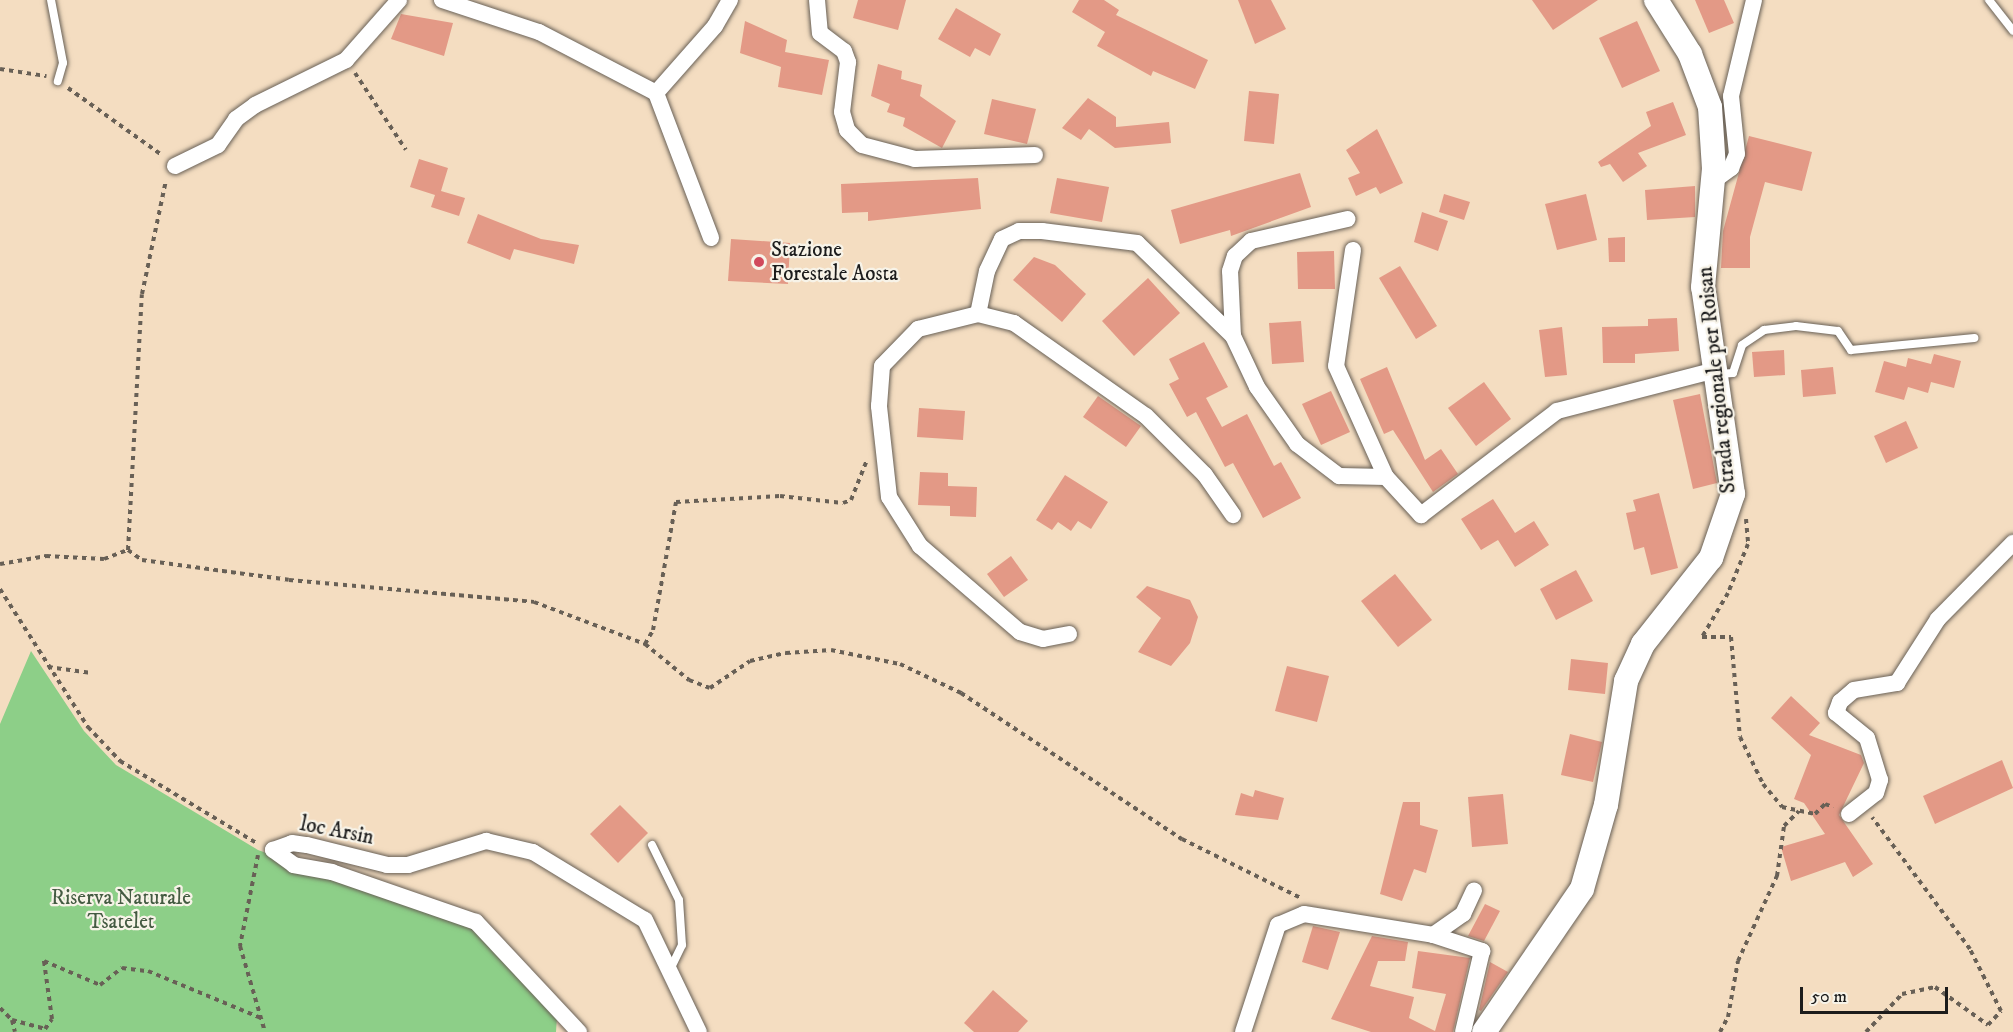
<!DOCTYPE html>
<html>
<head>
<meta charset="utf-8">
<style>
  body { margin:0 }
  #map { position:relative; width:2013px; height:1032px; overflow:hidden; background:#f4ddc1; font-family:"IM FELL DW Pica",serif }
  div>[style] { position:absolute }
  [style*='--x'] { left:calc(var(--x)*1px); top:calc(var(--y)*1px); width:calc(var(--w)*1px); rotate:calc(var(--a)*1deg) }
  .green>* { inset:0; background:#8dcf88 }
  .building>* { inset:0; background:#e39986 }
  .path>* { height:4px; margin-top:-2px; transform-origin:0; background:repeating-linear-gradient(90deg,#686056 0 4.5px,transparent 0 9px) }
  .roads { filter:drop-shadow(0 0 2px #686056) drop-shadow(0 0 2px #686056) }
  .service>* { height:8px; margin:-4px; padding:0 4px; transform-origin:4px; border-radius:4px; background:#fff }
  .minor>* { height:16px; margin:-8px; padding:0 8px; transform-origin:8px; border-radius:8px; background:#fff }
  .secondary>* { height:24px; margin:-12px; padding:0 12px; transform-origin:12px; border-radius:12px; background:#fff }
  .dots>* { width:16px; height:16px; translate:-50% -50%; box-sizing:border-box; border:3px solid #f7f3e8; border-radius:50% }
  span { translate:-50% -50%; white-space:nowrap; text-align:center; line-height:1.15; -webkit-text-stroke:4.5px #f7f3e8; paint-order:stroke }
  .poi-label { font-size:21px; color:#1c1c1c }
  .left { translate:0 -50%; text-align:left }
  .street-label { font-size:21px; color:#1c1c1c }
  .park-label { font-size:21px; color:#445b42 }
  .scale { position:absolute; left:1800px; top:987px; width:148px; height:27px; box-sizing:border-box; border:3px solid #1c1c1c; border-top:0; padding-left:8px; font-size:18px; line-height:21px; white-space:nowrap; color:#1c1c1c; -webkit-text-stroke:4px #f7f3e8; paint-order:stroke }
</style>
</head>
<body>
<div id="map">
  <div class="green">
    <div style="clip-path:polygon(31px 651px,84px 731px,116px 765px,258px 850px,473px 927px,557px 1017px,556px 1032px,0 1032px,0 724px)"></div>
  </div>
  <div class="building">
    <div style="clip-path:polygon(858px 0,906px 0,898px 30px,853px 18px)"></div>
    <div style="clip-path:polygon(1079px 0,1104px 0,1119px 10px,1116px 15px,1208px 60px,1195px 89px,1153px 71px,1151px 76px,1097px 46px,1105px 32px,1072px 12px)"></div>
    <div style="clip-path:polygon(1238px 0,1271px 0,1286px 29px,1255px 44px)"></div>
    <div style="clip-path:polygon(1532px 0,1598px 0,1553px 30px)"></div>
    <div style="clip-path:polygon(1695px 0,1724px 0,1734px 23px,1709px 33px)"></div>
    <div style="clip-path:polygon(956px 8px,1001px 34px,990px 56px,975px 48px,970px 57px,938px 39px)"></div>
    <div style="clip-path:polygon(401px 14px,453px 23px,444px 56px,391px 39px)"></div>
    <div style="clip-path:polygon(745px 21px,787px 40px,785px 52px,829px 60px,822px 95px,778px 87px,781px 67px,740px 53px)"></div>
    <div style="clip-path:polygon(1637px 21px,1660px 71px,1622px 88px,1599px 38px)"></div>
    <div style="clip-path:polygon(878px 64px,902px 71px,901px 79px,922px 85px,920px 96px,956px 121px,942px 148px,903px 126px,905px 118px,887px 112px,890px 104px,871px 96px)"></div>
    <div style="clip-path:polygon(1249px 91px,1279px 94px,1274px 144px,1244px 141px)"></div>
    <div style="clip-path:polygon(1088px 98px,1116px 117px,1116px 127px,1169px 122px,1171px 143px,1115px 148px,1089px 129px,1081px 140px,1062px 128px)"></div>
    <div style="clip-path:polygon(992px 99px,1036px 109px,1027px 144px,984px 134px)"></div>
    <div style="clip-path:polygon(1673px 102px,1686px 135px,1638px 153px,1647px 166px,1623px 182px,1610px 164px,1601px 167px,1598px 162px,1651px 126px,1646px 112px)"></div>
    <div style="clip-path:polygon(1377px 129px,1403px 183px,1380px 194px,1376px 187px,1356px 196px,1348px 178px,1360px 173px,1346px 150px)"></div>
    <div style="clip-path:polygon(1749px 136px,1812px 152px,1802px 191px,1765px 182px,1750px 237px,1750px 268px,1721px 268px,1723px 231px)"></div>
    <div style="clip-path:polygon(419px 159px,448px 168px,441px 191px,465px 198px,459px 216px,431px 207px,435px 195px,410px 187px)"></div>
    <div style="clip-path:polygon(1300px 173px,1311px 207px,1231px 236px,1230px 230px,1180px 244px,1171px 210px)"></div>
    <div style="clip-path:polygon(978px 178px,981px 209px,868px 221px,868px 212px,842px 213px,841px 184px)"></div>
    <div style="clip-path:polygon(1057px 178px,1109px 187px,1102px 222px,1050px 213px)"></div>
    <div style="clip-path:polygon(1695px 186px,1695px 217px,1647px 220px,1645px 190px)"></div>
    <div style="clip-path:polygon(1444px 194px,1470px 202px,1464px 220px,1439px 212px)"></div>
    <div style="clip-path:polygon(1586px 194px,1597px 240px,1557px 250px,1545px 204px)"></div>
    <div style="clip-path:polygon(1422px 212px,1448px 221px,1438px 251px,1414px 242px)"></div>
    <div style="clip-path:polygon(478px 214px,541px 239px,579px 245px,574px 264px,514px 249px,510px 260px,467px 243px)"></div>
    <div style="clip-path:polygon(1625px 237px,1625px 262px,1609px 262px,1608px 238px)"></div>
    <div style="clip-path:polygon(731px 239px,790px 243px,788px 284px,728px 281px)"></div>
    <div style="clip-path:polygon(1334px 251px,1335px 289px,1298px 289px,1297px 252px)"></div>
    <div style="clip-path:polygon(1034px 257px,1055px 265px,1086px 294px,1062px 322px,1013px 280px)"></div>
    <div style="clip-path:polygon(1400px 266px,1437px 326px,1416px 339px,1379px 278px)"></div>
    <div style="clip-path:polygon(1148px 278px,1180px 313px,1134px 356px,1102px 321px)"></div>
    <div style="clip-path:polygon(1677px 318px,1679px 351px,1635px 354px,1635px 363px,1603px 363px,1602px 327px,1648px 326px,1648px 319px)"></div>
    <div style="clip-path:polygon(1301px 321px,1304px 362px,1272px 364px,1269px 323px)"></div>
    <div style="clip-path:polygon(1562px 327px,1567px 375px,1545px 377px,1539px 330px)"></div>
    <div style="clip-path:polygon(1204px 342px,1228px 387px,1206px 398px,1222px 427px,1247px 414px,1274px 466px,1281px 462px,1301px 498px,1263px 518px,1233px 463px,1225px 467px,1196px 412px,1187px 417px,1169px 384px,1179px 379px,1169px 359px)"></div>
    <div style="clip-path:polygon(1784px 350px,1785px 375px,1754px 377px,1752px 352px)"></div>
    <div style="clip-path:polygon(1934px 354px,1961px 361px,1954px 388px,1931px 382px,1928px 393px,1908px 387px,1904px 400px,1875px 392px,1884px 361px,1906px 367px,1908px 358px,1931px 364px)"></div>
    <div style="clip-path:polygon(1387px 367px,1425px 460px,1441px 449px,1458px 474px,1433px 492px,1393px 430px,1384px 434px,1360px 379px)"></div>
    <div style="clip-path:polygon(1833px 367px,1836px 394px,1803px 397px,1801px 370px)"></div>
    <div style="clip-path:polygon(1484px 382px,1511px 419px,1476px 446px,1448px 408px)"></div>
    <div style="clip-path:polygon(1331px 391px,1350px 432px,1321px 445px,1302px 404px)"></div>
    <div style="clip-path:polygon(1700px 394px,1717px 483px,1693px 489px,1673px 400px)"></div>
    <div style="clip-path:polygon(1098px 396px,1141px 426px,1126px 447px,1083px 417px)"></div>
    <div style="clip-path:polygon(919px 408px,965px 411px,963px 440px,917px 437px)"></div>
    <div style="clip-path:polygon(1906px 421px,1918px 448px,1886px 463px,1874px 436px)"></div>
    <div style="clip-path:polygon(920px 472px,948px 473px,948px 486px,977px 487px,976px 517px,950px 516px,950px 506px,918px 505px)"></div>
    <div style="clip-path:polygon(1065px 475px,1108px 502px,1091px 529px,1078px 521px,1071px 531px,1058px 522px,1052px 530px,1036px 520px)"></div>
    <div style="clip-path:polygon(1659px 493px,1678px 568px,1651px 575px,1644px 547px,1634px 550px,1626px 513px,1636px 511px,1633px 500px)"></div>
    <div style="clip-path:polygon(1493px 499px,1515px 533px,1534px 521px,1549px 545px,1515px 567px,1498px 540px,1481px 550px,1461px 519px)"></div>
    <div style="clip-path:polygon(1011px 556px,1028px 580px,1004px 597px,987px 574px)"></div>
    <div style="clip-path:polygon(1576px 570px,1593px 601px,1556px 620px,1540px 589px)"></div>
    <div style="clip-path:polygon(1395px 574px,1432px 620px,1398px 647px,1361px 601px)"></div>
    <div style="clip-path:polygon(1147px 586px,1190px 600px,1198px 617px,1190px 643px,1171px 666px,1138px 652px,1161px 618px,1136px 597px)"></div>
    <div style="clip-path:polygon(1571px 659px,1608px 663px,1605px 694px,1568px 690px)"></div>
    <div style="clip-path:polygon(1287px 666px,1329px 676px,1317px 722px,1275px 711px)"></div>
    <div style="clip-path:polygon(1791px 696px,1820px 723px,1809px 735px,1861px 755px,1864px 763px,1839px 815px,1873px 864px,1853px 877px,1845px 862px,1791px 881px,1781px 847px,1825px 834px,1804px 803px,1794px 799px,1811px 755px,1771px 718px)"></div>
    <div style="clip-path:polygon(1570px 734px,1602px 742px,1593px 782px,1561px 775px)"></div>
    <div style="clip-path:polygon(2002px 760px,2013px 788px,1935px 824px,1923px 796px)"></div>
    <div style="clip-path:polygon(1255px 790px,1284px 798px,1278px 820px,1235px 815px,1241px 793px,1253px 797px)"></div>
    <div style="clip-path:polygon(1503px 794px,1508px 844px,1472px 847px,1468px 797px)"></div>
    <div style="clip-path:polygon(1403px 802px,1420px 802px,1420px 825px,1438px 830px,1426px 873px,1414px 869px,1402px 901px,1380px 894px)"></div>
    <div style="clip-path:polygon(620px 805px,648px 833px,618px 863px,590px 834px)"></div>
    <div style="clip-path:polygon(1485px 904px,1500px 911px,1484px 941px,1468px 936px)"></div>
    <div style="clip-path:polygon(1313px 926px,1340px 932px,1328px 970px,1302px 962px)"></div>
    <div style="clip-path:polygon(1372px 936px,1408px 942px,1405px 961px,1378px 961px,1370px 986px,1414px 997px,1409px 1018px,1435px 1031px,1446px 994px,1412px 988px,1418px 951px,1470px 958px,1453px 1032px,1371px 1032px,1331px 1019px)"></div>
    <div style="clip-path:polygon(1490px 962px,1508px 972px,1481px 1011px,1479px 1010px)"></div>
    <div style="clip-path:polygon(993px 990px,1028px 1021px,1018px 1032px,974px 1032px,964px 1023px)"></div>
  </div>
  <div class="path">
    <div style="--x:0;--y:69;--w:47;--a:8.7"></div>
    <div style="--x:355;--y:73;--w:92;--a:56.5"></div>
    <div style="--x:68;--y:88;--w:115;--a:35.5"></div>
    <div style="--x:1746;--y:519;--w:25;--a:85"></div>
    <div style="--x:1748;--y:544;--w:53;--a:112.2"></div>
    <div style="--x:1728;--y:593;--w:51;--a:120.6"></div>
    <div style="--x:1702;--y:637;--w:29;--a:0"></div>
    <div style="--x:1731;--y:637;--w:100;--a:84.9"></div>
    <div style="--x:1740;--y:737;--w:52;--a:63.9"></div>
    <div style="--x:1763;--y:784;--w:30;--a:50"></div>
    <div style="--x:1782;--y:807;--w:34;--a:12"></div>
    <div style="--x:1815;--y:814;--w:14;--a:-45"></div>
    <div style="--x:1825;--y:804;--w:9;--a:21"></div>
    <div style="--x:128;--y:550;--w:17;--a:36"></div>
    <div style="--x:142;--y:560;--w:148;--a:7.7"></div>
    <div style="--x:289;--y:580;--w:246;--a:5.1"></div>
    <div style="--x:534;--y:602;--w:119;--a:20.7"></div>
    <div style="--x:645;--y:644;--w:57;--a:39.3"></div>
    <div style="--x:689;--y:680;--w:22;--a:21"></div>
    <div style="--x:710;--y:688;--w:48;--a:-34"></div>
    <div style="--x:750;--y:661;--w:37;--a:-13"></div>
    <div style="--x:786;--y:653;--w:45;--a:-3.8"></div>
    <div style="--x:831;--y:650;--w:70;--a:11.5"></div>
    <div style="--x:900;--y:664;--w:68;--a:25.4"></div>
    <div style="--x:961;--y:693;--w:265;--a:33.5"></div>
    <div style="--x:1182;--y:839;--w:131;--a:26.4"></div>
    <div style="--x:0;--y:564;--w:47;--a:-9.9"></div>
    <div style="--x:46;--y:556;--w:58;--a:3"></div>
    <div style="--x:104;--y:559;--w:26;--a:-21"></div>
    <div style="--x:128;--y:550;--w:256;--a:-86.9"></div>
    <div style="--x:142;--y:294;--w:116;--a:-78.1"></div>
    <div style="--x:0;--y:589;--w:164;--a:57.5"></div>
    <div style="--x:88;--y:727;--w:47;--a:46.7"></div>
    <div style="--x:120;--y:761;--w:161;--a:31"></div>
    <div style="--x:645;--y:644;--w:16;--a:-60"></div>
    <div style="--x:653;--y:630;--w:130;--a:-79.8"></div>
    <div style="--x:676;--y:502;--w:104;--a:-3.3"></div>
    <div style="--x:780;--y:496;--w:63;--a:6.3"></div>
    <div style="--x:843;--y:503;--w:9;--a:-21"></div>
    <div style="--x:851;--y:500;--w:43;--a:-68.2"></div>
    <div style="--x:48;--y:667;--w:44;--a:7.8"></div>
    <div style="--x:258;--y:855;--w:93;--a:101.2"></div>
    <div style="--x:240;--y:946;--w:90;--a:73.8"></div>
    <div style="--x:0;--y:1008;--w:17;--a:45"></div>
    <div style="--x:12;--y:1020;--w:34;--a:15"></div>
    <div style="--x:45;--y:1029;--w:12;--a:-55"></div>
    <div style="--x:52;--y:1019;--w:59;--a:-97.9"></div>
    <div style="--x:44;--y:961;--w:61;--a:23.2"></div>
    <div style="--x:100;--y:985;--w:28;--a:-38"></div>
    <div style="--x:122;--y:968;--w:26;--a:7"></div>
    <div style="--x:148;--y:971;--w:122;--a:22.6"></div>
    <div style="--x:12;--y:1020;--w:12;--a:76"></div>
    <div style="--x:1720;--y:1032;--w:17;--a:-62"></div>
    <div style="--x:1728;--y:1017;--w:57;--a:-79.9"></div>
    <div style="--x:1738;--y:961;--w:94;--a:-65.4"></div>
    <div style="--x:1777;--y:876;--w:50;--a:-82"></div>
    <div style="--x:1784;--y:826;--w:21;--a:-45"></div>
    <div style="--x:1866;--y:1032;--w:52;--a:-46.5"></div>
    <div style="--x:1902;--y:994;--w:34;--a:-12"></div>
    <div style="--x:1935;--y:987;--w:65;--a:35.6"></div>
    <div style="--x:1988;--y:1025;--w:19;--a:-47"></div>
    <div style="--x:2001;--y:1011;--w:69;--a:-116.6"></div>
    <div style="--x:1970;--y:949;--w:164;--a:-126.6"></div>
  </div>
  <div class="roads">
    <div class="service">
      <div style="--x:51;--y:0;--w:64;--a:79.2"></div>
      <div style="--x:63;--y:63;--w:19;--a:106"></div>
      <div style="--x:1989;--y:0;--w:39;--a:52"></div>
      <div style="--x:1719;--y:374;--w:14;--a:-4"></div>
      <div style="--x:1733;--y:373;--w:29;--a:-72"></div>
      <div style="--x:1742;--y:345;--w:27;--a:-34"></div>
      <div style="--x:1764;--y:330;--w:32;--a:-7"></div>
      <div style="--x:1796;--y:326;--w:42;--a:6.8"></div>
      <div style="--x:1838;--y:331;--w:23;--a:56"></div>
      <div style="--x:1851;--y:350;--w:124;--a:-5.6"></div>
      <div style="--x:652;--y:845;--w:61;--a:63.9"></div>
      <div style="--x:679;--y:900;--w:45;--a:86.2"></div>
      <div style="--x:682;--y:945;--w:28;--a:116"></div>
    </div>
    <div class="minor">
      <div style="--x:442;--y:0;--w:102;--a:18.3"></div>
      <div style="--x:539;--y:32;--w:132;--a:27.5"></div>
      <div style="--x:656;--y:93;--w:155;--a:69.2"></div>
      <div style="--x:817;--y:0;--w:33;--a:85"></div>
      <div style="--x:820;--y:33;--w:30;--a:37"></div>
      <div style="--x:844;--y:51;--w:12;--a:70"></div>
      <div style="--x:848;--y:62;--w:50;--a:96.8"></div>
      <div style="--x:842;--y:112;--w:19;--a:74"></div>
      <div style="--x:847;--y:130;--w:21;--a:45"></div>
      <div style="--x:862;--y:145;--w:55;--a:14.8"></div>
      <div style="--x:915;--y:159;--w:120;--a:-1.9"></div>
      <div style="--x:656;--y:93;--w:89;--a:-48.6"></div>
      <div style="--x:715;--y:26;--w:30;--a:-60"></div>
      <div style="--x:175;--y:166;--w:48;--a:-26"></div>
      <div style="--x:218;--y:145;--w:32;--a:-55"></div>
      <div style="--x:236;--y:119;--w:24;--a:-36"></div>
      <div style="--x:255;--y:105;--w:102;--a:-26.3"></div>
      <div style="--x:346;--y:60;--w:80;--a:-48.5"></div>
      <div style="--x:1712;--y:182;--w:24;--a:-36"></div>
      <div style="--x:1731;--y:168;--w:15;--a:-67"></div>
      <div style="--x:1737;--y:154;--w:58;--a:-95.9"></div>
      <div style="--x:1731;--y:96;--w:99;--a:-76.5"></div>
      <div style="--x:1353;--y:250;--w:117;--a:98.3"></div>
      <div style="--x:1336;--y:366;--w:122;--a:65.8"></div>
      <div style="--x:1386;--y:477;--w:52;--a:47.4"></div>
      <div style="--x:1421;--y:515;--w:171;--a:-37.4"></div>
      <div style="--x:1557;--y:411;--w:160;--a:-14.5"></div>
      <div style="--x:978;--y:314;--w:37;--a:14"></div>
      <div style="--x:1014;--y:323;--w:161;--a:35.2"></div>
      <div style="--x:1146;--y:416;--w:83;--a:45"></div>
      <div style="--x:1205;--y:475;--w:49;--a:55"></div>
      <div style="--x:1233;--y:336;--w:65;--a:-92.6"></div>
      <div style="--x:1230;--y:271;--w:16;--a:-72"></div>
      <div style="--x:1235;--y:256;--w:22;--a:-43"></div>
      <div style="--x:1251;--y:241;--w:99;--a:-12.8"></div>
      <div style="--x:1069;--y:634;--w:26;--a:169"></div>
      <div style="--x:1043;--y:639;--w:24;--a:-163"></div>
      <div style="--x:1020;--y:632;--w:132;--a:-139.3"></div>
      <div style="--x:920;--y:546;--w:58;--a:-122.3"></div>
      <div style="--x:889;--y:497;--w:92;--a:-96.3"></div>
      <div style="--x:879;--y:406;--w:40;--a:-85.7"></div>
      <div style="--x:882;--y:366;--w:52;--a:-45.8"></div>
      <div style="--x:918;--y:329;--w:62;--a:-14"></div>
      <div style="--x:978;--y:314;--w:44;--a:-78.2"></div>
      <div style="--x:987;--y:271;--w:35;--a:-65"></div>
      <div style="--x:1002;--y:239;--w:19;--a:-25"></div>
      <div style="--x:1019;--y:231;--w:23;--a:0"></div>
      <div style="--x:1042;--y:231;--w:96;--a:7.2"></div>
      <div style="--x:1137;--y:243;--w:134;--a:44.1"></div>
      <div style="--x:1233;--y:336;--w:56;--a:64.8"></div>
      <div style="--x:1257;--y:387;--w:70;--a:54.9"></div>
      <div style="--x:1297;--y:444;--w:53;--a:37.3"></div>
      <div style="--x:1339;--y:476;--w:47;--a:1.2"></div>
      <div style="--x:1849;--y:814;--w:34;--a:-38"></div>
      <div style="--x:1876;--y:793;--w:14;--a:-73"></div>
      <div style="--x:1880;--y:780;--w:44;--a:-107.2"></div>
      <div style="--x:1867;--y:738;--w:40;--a:-141"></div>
      <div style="--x:1836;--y:713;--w:12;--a:-70"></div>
      <div style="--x:1840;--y:702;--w:18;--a:-41"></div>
      <div style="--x:1854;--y:690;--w:44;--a:-9.2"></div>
      <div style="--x:1897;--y:683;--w:76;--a:-57.4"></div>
      <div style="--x:1938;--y:619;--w:107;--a:-45.4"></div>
      <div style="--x:1433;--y:935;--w:52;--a:18.1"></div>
      <div style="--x:1482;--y:951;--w:83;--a:103.2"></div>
      <div style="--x:579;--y:1032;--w:151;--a:-133.1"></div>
      <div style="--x:476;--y:922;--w:152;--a:-160.9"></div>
      <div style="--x:332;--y:872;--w:39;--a:-170"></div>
      <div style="--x:294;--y:865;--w:26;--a:-144"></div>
      <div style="--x:273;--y:850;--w:20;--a:-20"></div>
      <div style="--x:292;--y:843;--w:15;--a:8"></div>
      <div style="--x:307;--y:845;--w:82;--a:14"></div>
      <div style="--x:387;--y:865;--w:21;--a:0"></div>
      <div style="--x:408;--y:865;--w:82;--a:-17.1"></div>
      <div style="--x:486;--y:841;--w:48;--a:13.2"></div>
      <div style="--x:533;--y:852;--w:131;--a:31.3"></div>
      <div style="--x:645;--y:920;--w:124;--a:64.3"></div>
      <div style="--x:1243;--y:1032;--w:113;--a:-71.9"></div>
      <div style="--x:1278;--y:925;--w:28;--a:-23"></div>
      <div style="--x:1304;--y:914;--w:131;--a:9.2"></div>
      <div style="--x:1433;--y:935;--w:37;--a:-35"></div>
      <div style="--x:1463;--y:914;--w:26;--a:-65"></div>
    </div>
    <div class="secondary">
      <div style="--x:1484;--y:1032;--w:173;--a:-55.6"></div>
      <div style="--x:1582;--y:889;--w:87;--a:-74.1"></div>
      <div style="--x:1606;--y:805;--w:126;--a:-80.8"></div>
      <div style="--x:1626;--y:681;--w:41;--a:-65.3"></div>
      <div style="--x:1643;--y:644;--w:110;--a:-51.7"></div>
      <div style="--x:1711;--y:558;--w:68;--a:-71"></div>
      <div style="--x:1733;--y:494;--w:209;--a:-98.2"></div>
      <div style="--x:1703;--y:287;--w:119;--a:-84.7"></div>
      <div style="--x:1714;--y:169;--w:62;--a:-93.7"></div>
      <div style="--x:1710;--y:107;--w:57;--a:-110.7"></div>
      <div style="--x:1690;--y:54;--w:64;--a:-122.2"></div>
    </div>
  </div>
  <div class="dots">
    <div style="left:759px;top:262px;background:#d1495b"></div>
  </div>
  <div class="poi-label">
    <span class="left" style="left:771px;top:262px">Stazione<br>Forestale Aosta</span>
  </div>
  <div class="street-label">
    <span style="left:1717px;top:380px;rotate:-96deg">Strada regionale per Roisan</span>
    <span style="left:337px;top:831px;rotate:11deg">loc Arsin</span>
  </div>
  <div class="park-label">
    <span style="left:121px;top:910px">Riserva Naturale<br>Tsatelet</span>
  </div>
  <div class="scale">50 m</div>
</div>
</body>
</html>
